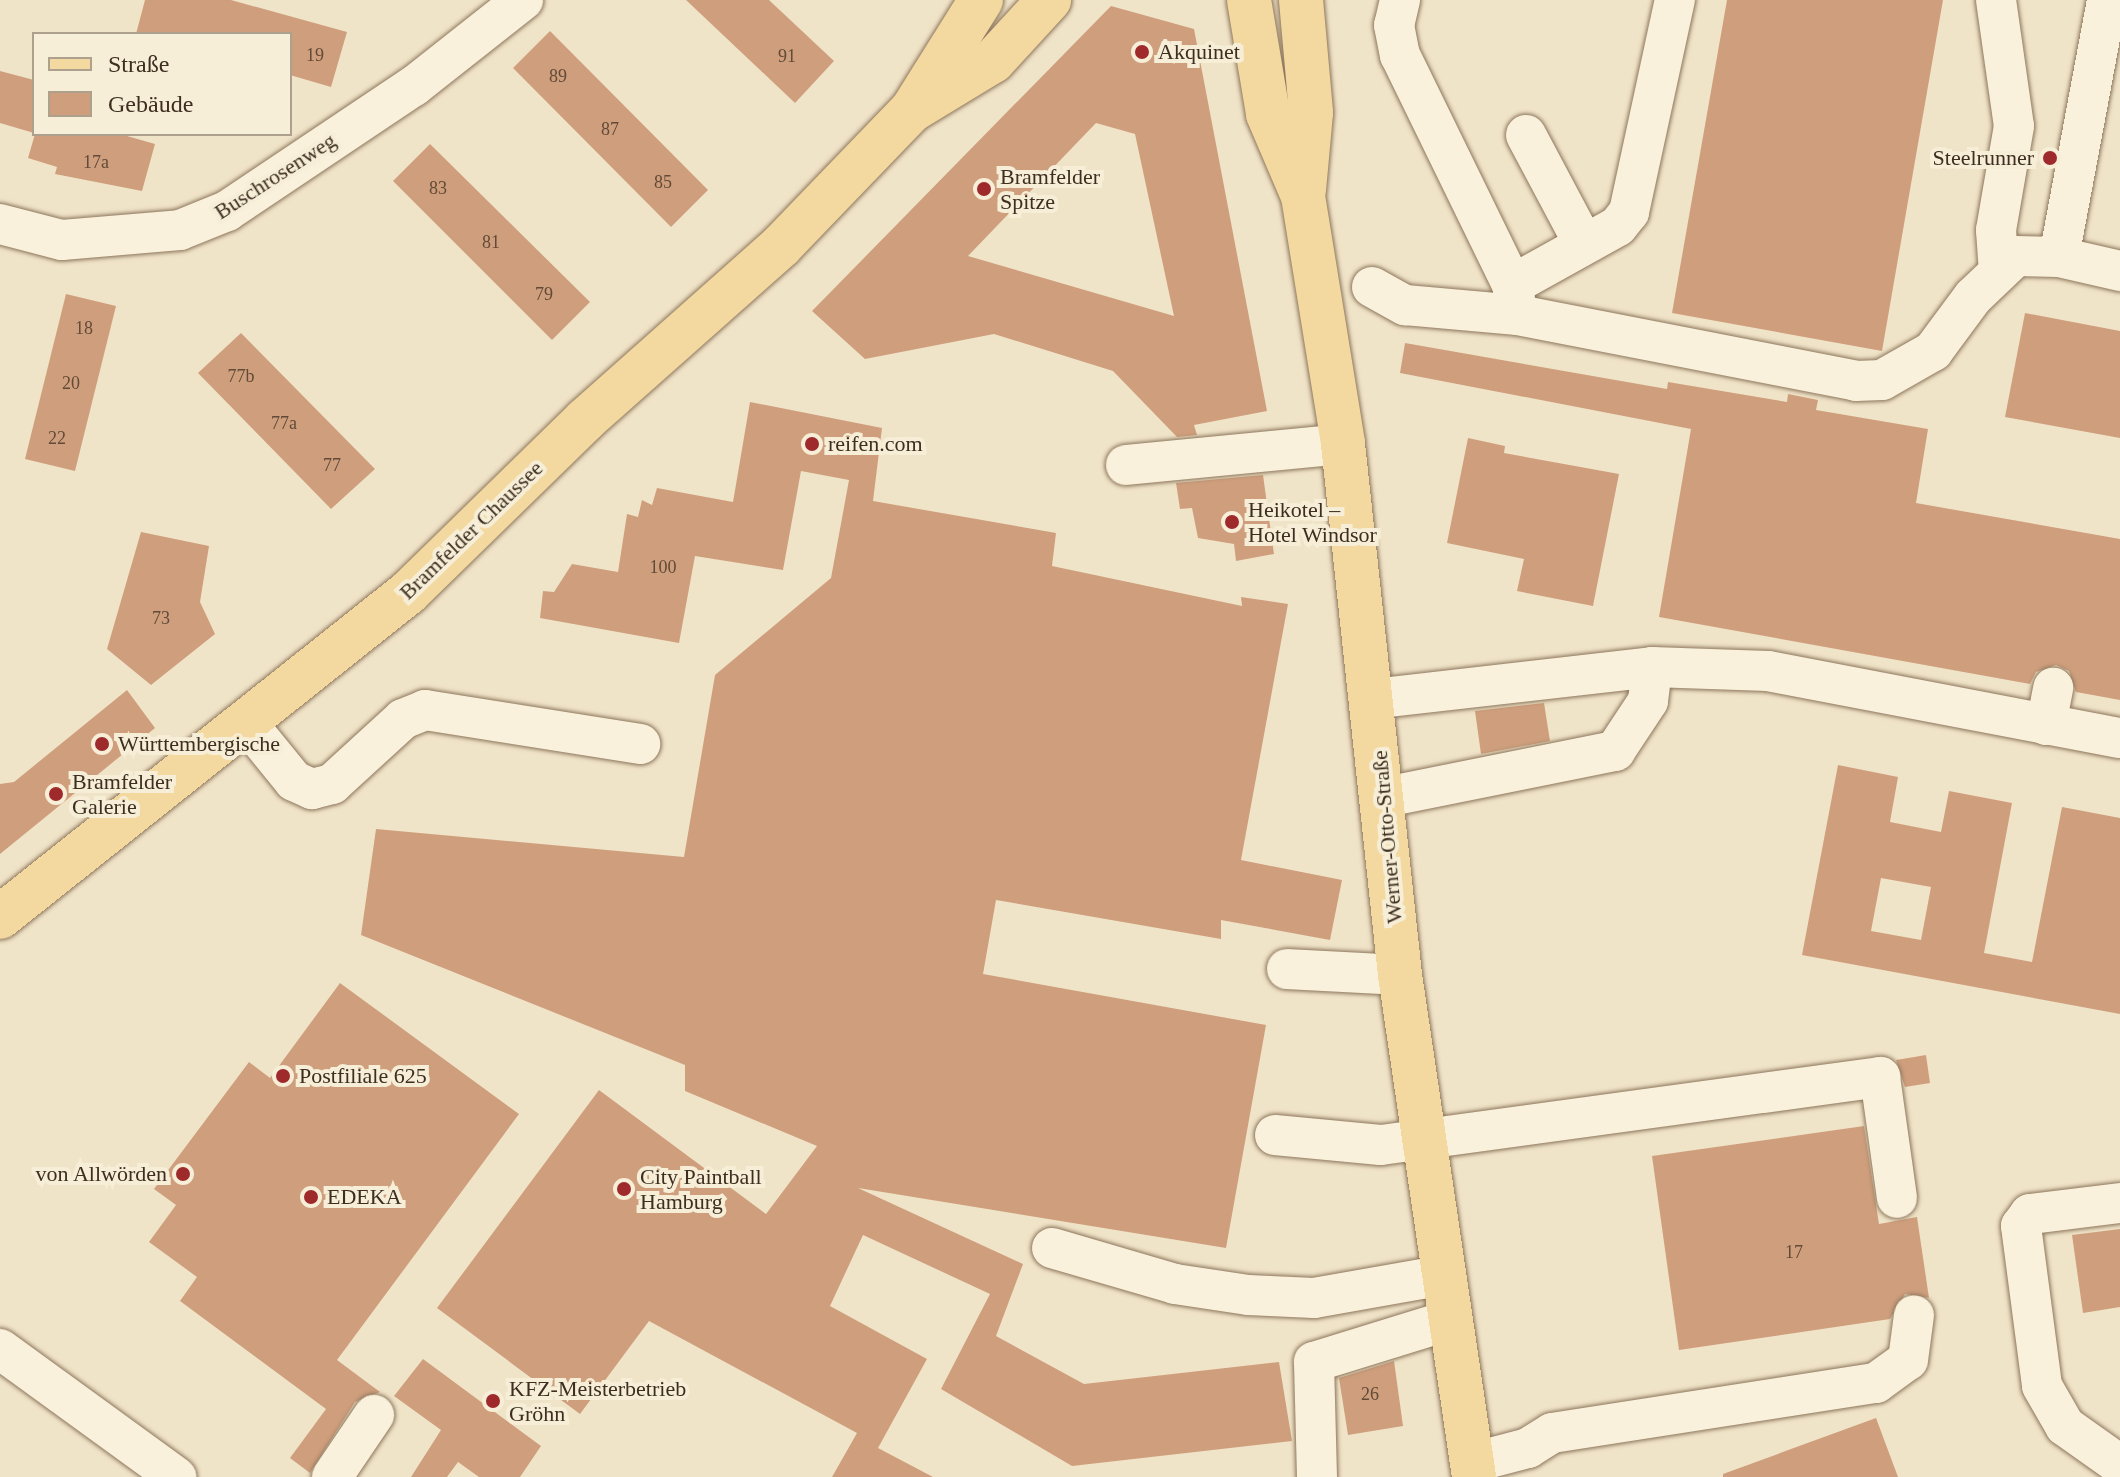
<!DOCTYPE html>
<html>
<head>
<meta charset="utf-8">
<style>
  body { margin:0 }
  #map { position:relative; width:2120px; height:1477px; overflow:hidden; background:#f0e4c8; font-family:Georgia,serif }
  div>[style] { position:absolute }
  [style*='--x'] { left:calc(var(--x)*1px); top:calc(var(--y)*1px); width:calc(var(--w)*1px); rotate:calc(var(--a)*1deg) }
  .building>* { inset:0; background:#cf9f7d }
  .roads { filter:drop-shadow(0 0 2px #8d765c) drop-shadow(0 0 2px #8d765c) }
  .minor>* { height:40px; margin:-20px; padding:0 20px; transform-origin:20px; border-radius:20px; background:#faf1dc }
  .major>* { height:44px; margin:-22px; padding:0 22px; transform-origin:22px; border-radius:22px; background:#f3d9a0 }
  .dots>* { width:22px; height:22px; translate:-50% -50%; box-sizing:border-box; border:4px solid #f7eed8; border-radius:50% }
  span { translate:-50% -50%; white-space:nowrap; text-align:center; line-height:1.15; -webkit-text-stroke:8px #f7eed8; paint-order:stroke }
  .number-label { font-size:18px; color:#624a37 }
  .number-label span { -webkit-text-stroke-width:0 }
  .poi-label { font-size:22px; color:#3d2e20 }
  .left { translate:0 -50%; text-align:left }
  .right { translate:-100% -50%; text-align:right }
  .street-label { font-size:22px; color:#3d2e20 }
  .legend { position:absolute; left:32px; top:32px; width:260px; height:104px; box-sizing:border-box; background:#f7eed8; border:2px solid #ada18e; margin:0; padding:10px 14px; list-style:none; font-size:24px; color:#3d2e20 }
  .legend li { display:flex; align-items:center; gap:16px; height:40px }
  .legend b { width:40px; border:2px solid #ada18e }
</style>
</head>
<body>
<div id="map">
  <div class="building">
    <div style="clip-path:polygon(145px 0,231px 0,347px 32px,331px 87px,290px 75px,290px 34px,136px 34px)"></div>
    <div style="clip-path:polygon(686px 0,769px 0,834px 61px,795px 103px)"></div>
    <div style="clip-path:polygon(1727px 0,1943px 0,1882px 351px,1672px 313px)"></div>
    <div style="clip-path:polygon(evenodd,1111px 6px,1194px 29px,1267px 411px,1194px 425px,1197px 435px,1177px 437px,1113px 371px,994px 334px,865px 359px,812px 311px,1111px 6px,1096px 123px,1135px 134px,1174px 316px,968px 256px,1096px 123px)"></div>
    <div style="clip-path:polygon(550px 31px,708px 190px,671px 227px,513px 68px)"></div>
    <div style="clip-path:polygon(0 71px,34px 80px,34px 133px,0 123px)"></div>
    <div style="clip-path:polygon(35px 134px,120px 134px,155px 144px,142px 191px,55px 174px,57px 167px,28px 158px)"></div>
    <div style="clip-path:polygon(430px 144px,590px 302px,552px 340px,393px 181px)"></div>
    <div style="clip-path:polygon(66px 294px,116px 306px,75px 471px,25px 459px)"></div>
    <div style="clip-path:polygon(2025px 313px,2120px 331px,2120px 438px,2005px 417px)"></div>
    <div style="clip-path:polygon(241px 333px,375px 469px,331px 509px,198px 373px)"></div>
    <div style="clip-path:polygon(1405px 343px,1667px 389px,1668px 382px,1787px 402px,1788px 394px,1818px 400px,1816px 410px,1928px 429px,1916px 503px,2120px 539px,2120px 700px,2076px 692px,2069px 671px,2056px 665px,2036px 672px,2030px 684px,1659px 617px,1691px 429px,1400px 373px)"></div>
    <div style="clip-path:polygon(750px 402px,882px 428px,873px 501px,1056px 533px,1052px 566px,1242px 606px,1241px 597px,1288px 604px,1241px 860px,1342px 880px,1330px 940px,1221px 920px,1221px 939px,996px 900px,983px 974px,1266px 1025px,1226px 1248px,858px 1188px,1023px 1264px,996px 1336px,1084px 1384px,1279px 1362px,1292px 1441px,1072px 1466px,941px 1389px,990px 1294px,863px 1235px,830px 1306px,927px 1359px,878px 1448px,933px 1477px,832px 1477px,857px 1433px,649px 1321px,580px 1414px,437px 1308px,599px 1090px,766px 1214px,817px 1146px,685px 1091px,685px 1065px,361px 935px,376px 829px,684px 857px,715px 675px,831px 578px,849px 480px,801px 471px,783px 570px,695px 556px,679px 643px,540px 618px,543px 591px,554px 592px,572px 564px,618px 572px,627px 514px,638px 517px,642px 500px,652px 505px,657px 488px,733px 502px)"></div>
    <div style="clip-path:polygon(1468px 438px,1505px 446px,1504px 453px,1619px 474px,1593px 606px,1517px 591px,1524px 559px,1447px 543px)"></div>
    <div style="clip-path:polygon(1263px 475px,1274px 554px,1236px 561px,1234px 544px,1198px 538px,1192px 508px,1180px 509px,1176px 483px)"></div>
    <div style="clip-path:polygon(141px 532px,209px 546px,200px 602px,215px 634px,151px 685px,107px 649px)"></div>
    <div style="clip-path:polygon(127px 690px,155px 728px,0 854px,0 784px,14px 782px)"></div>
    <div style="clip-path:polygon(1544px 703px,1550px 741px,1481px 754px,1475px 711px)"></div>
    <div style="clip-path:polygon(evenodd,1838px 765px,1898px 777px,1890px 822px,1941px 832px,1949px 791px,2012px 803px,1984px 953px,2032px 962px,2062px 807px,2120px 818px,2120px 1014px,1802px 955px,1838px 765px,1881px 878px,1931px 887px,1921px 940px,1871px 931px,1881px 878px)"></div>
    <div style="clip-path:polygon(340px 983px,519px 1114px,337px 1360px,380px 1392px,355px 1402px,310px 1473px,290px 1458px,326px 1409px,180px 1301px,197px 1277px,149px 1242px,176px 1205px,154px 1189px,249px 1062px,270px 1078px)"></div>
    <div style="clip-path:polygon(1926px 1055px,1930px 1083px,1905px 1087px,1896px 1060px)"></div>
    <div style="clip-path:polygon(1864px 1126px,1879px 1224px,1917px 1217px,1929px 1298px,1905px 1294px,1890px 1319px,1679px 1350px,1652px 1156px)"></div>
    <div style="clip-path:polygon(2120px 1229px,2120px 1307px,2083px 1313px,2072px 1235px)"></div>
    <div style="clip-path:polygon(423px 1359px,541px 1446px,520px 1477px,479px 1477px,458px 1462px,447px 1477px,411px 1477px,441px 1430px,394px 1396px)"></div>
    <div style="clip-path:polygon(1394px 1361px,1403px 1426px,1348px 1435px,1339px 1378px)"></div>
    <div style="clip-path:polygon(1876px 1418px,1898px 1477px,1723px 1477px,1723px 1474px)"></div>
  </div>
  <div class="roads">
    <div class="minor">
      <div style="--x:1400;--y:0;--w:26;--a:103"></div>
      <div style="--x:1394;--y:25;--w:31;--a:79"></div>
      <div style="--x:1400;--y:55;--w:256;--a:64"></div>
      <div style="--x:1996;--y:0;--w:127;--a:81.9"></div>
      <div style="--x:2014;--y:126;--w:106;--a:99.8"></div>
      <div style="--x:1996;--y:230;--w:39;--a:86"></div>
      <div style="--x:1526;--y:135;--w:123;--a:62"></div>
      <div style="--x:0;--y:224;--w:64;--a:14.5"></div>
      <div style="--x:62;--y:240;--w:118;--a:-4.8"></div>
      <div style="--x:180;--y:230;--w:51;--a:-22"></div>
      <div style="--x:227;--y:211;--w:225;--a:-33.8"></div>
      <div style="--x:414;--y:86;--w:139;--a:-38.3"></div>
      <div style="--x:2059;--y:257;--w:63;--a:12.9"></div>
      <div style="--x:1372;--y:287;--w:38;--a:29"></div>
      <div style="--x:1405;--y:305;--w:113;--a:5.1"></div>
      <div style="--x:1518;--y:315;--w:344;--a:11"></div>
      <div style="--x:1856;--y:381;--w:26;--a:-2"></div>
      <div style="--x:1882;--y:380;--w:59;--a:-29.6"></div>
      <div style="--x:1933;--y:351;--w:67;--a:-53.5"></div>
      <div style="--x:1973;--y:297;--w:59;--a:-43.6"></div>
      <div style="--x:2016;--y:256;--w:43;--a:1.3"></div>
      <div style="--x:2059;--y:257;--w:261;--a:-79.4"></div>
      <div style="--x:1518;--y:315;--w:31;--a:-101"></div>
      <div style="--x:1512;--y:285;--w:121;--a:-29.1"></div>
      <div style="--x:1618;--y:226;--w:18;--a:-52"></div>
      <div style="--x:1629;--y:212;--w:217;--a:-77.8"></div>
      <div style="--x:1126;--y:465;--w:218;--a:-5.5"></div>
      <div style="--x:1372;--y:699;--w:282;--a:-6.5"></div>
      <div style="--x:1652;--y:667;--w:116;--a:2"></div>
      <div style="--x:1768;--y:671;--w:358;--a:10.8"></div>
      <div style="--x:246;--y:722;--w:76;--a:50.9"></div>
      <div style="--x:294;--y:781;--w:20;--a:24"></div>
      <div style="--x:312;--y:789;--w:21;--a:-14"></div>
      <div style="--x:332;--y:784;--w:96;--a:-42.5"></div>
      <div style="--x:403;--y:719;--w:24;--a:-22"></div>
      <div style="--x:425;--y:710;--w:218;--a:9"></div>
      <div style="--x:2046;--y:725;--w:38;--a:-79"></div>
      <div style="--x:1386;--y:797;--w:234;--a:-11.4"></div>
      <div style="--x:1615;--y:751;--w:60;--a:-56.6"></div>
      <div style="--x:1648;--y:701;--w:34;--a:-83"></div>
      <div style="--x:1287;--y:969;--w:113;--a:3"></div>
      <div style="--x:1275;--y:1135;--w:106;--a:5.4"></div>
      <div style="--x:1381;--y:1145;--w:504;--a:-7.76"></div>
      <div style="--x:1880;--y:1077;--w:122;--a:82"></div>
      <div style="--x:2120;--y:1203;--w:91;--a:173"></div>
      <div style="--x:2030;--y:1214;--w:15;--a:127"></div>
      <div style="--x:2021;--y:1226;--w:161;--a:82.5"></div>
      <div style="--x:2042;--y:1386;--w:46;--a:60.1"></div>
      <div style="--x:2065;--y:1426;--w:67;--a:35.3"></div>
      <div style="--x:1052;--y:1248;--w:128;--a:16.3"></div>
      <div style="--x:1175;--y:1284;--w:74;--a:8.6"></div>
      <div style="--x:1248;--y:1295;--w:66;--a:2.6"></div>
      <div style="--x:1314;--y:1298;--w:133;--a:-10"></div>
      <div style="--x:0;--y:1349;--w:218;--a:36"></div>
      <div style="--x:1471;--y:1463;--w:59;--a:-14.7"></div>
      <div style="--x:1528;--y:1448;--w:28;--a:-32"></div>
      <div style="--x:1552;--y:1433;--w:328;--a:-8.8"></div>
      <div style="--x:1876;--y:1383;--w:39;--a:-36"></div>
      <div style="--x:1908;--y:1360;--w:45;--a:-82.4"></div>
      <div style="--x:332;--y:1477;--w:75;--a:-55.9"></div>
      <div style="--x:1317;--y:1477;--w:115;--a:-91.5"></div>
      <div style="--x:1314;--y:1362;--w:142;--a:-17.2"></div>
    </div>
    <div class="major">
      <div style="--x:1249;--y:0;--w:116;--a:80.5"></div>
      <div style="--x:1268;--y:114;--w:89;--a:66.9"></div>
      <div style="--x:1303;--y:196;--w:251;--a:80.8"></div>
      <div style="--x:1343;--y:444;--w:534;--a:83.87"></div>
      <div style="--x:1400;--y:975;--w:507;--a:81.61"></div>
      <div style="--x:1301;--y:0;--w:113;--a:84.9"></div>
      <div style="--x:1311;--y:113;--w:77;--a:95.2"></div>
      <div style="--x:914;--y:109;--w:92;--a:-31.3"></div>
      <div style="--x:993;--y:61;--w:83;--a:-47.4"></div>
      <div style="--x:0;--y:917;--w:522;--a:-38.47"></div>
      <div style="--x:409;--y:592;--w:246;--a:-44.3"></div>
      <div style="--x:585;--y:420;--w:262;--a:-41.6"></div>
      <div style="--x:781;--y:246;--w:189;--a:-46.1"></div>
      <div style="--x:912;--y:110;--w:130;--a:-57.9"></div>
    </div>
  </div>
  <div class="dots">
    <div style="left:1142px;top:52px;background:#9e2a2b"></div>
    <div style="left:2050px;top:158px;background:#9e2a2b"></div>
    <div style="left:984px;top:189px;background:#9e2a2b"></div>
    <div style="left:812px;top:444px;background:#9e2a2b"></div>
    <div style="left:1232px;top:522px;background:#9e2a2b"></div>
    <div style="left:102px;top:744px;background:#9e2a2b"></div>
    <div style="left:56px;top:794px;background:#9e2a2b"></div>
    <div style="left:283px;top:1076px;background:#9e2a2b"></div>
    <div style="left:183px;top:1174px;background:#9e2a2b"></div>
    <div style="left:624px;top:1189px;background:#9e2a2b"></div>
    <div style="left:311px;top:1197px;background:#9e2a2b"></div>
    <div style="left:493px;top:1401px;background:#9e2a2b"></div>
  </div>
  <div class="number-label">
    <span style="left:315px;top:55px">19</span>
    <span style="left:787px;top:56px">91</span>
    <span style="left:558px;top:76px">89</span>
    <span style="left:610px;top:129px">87</span>
    <span style="left:96px;top:162px">17a</span>
    <span style="left:663px;top:182px">85</span>
    <span style="left:438px;top:188px">83</span>
    <span style="left:491px;top:242px">81</span>
    <span style="left:544px;top:294px">79</span>
    <span style="left:84px;top:328px">18</span>
    <span style="left:241px;top:376px">77b</span>
    <span style="left:71px;top:383px">20</span>
    <span style="left:284px;top:423px">77a</span>
    <span style="left:57px;top:438px">22</span>
    <span style="left:332px;top:465px">77</span>
    <span style="left:663px;top:567px">100</span>
    <span style="left:161px;top:618px">73</span>
    <span style="left:1794px;top:1252px">17</span>
    <span style="left:1370px;top:1394px">26</span>
  </div>
  <div class="poi-label">
    <span class="left" style="left:1158px;top:52px">Akquinet</span>
    <span class="right" style="left:2034px;top:158px">Steelrunner</span>
    <span class="left" style="left:1000px;top:189px">Bramfelder<br>Spitze</span>
    <span class="left" style="left:828px;top:444px">reifen.com</span>
    <span class="left" style="left:1248px;top:522px">Heikotel –<br>Hotel Windsor</span>
    <span class="left" style="left:118px;top:744px">Württembergische</span>
    <span class="left" style="left:72px;top:794px">Bramfelder<br>Galerie</span>
    <span class="left" style="left:299px;top:1076px">Postfiliale 625</span>
    <span class="right" style="left:167px;top:1174px">von Allwörden</span>
    <span class="left" style="left:640px;top:1189px">City Paintball<br>Hamburg</span>
    <span class="left" style="left:327px;top:1197px">EDEKA</span>
    <span class="left" style="left:509px;top:1401px">KFZ-Meisterbetrieb<br>Gröhn</span>
  </div>
  <div class="street-label">
    <span style="left:275px;top:176px;rotate:-33deg">Buschrosenweg</span>
    <span style="left:471px;top:530px;rotate:-44deg">Bramfelder Chaussee</span>
    <span style="left:1387px;top:837px;rotate:-95deg">Werner-Otto-Straße</span>
  </div>
  <ul class="legend">
  <li><b style="height:10px;background:#f3d9a0"></b>Straße</li>
  <li><b style="height:22px;background:#cf9f7d"></b>Gebäude</li>
  </ul>
</div>
</body>
</html>
